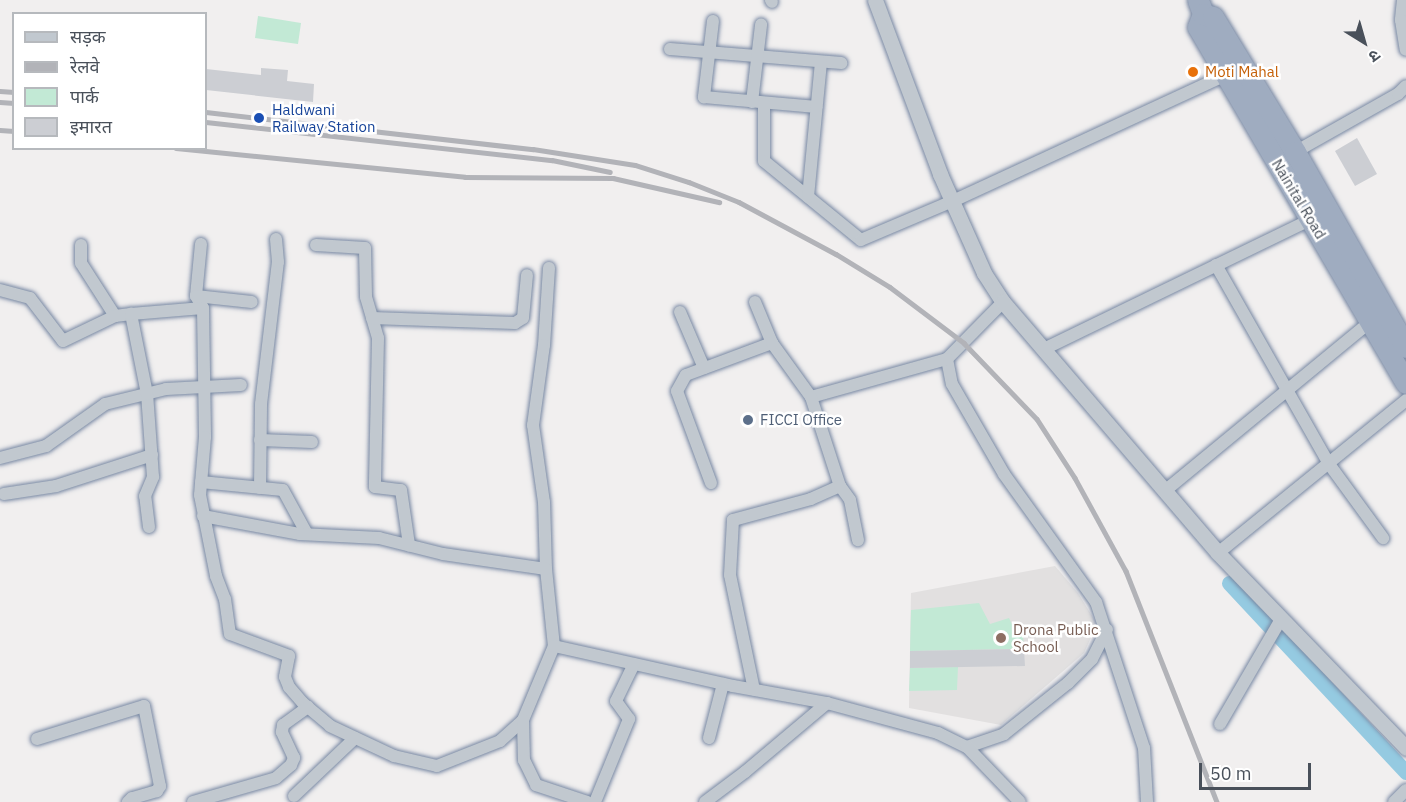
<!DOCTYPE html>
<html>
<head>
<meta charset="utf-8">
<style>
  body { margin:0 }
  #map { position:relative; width:1406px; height:802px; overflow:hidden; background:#f1efef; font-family:"IBM Plex Sans","Noto Sans Devanagari",sans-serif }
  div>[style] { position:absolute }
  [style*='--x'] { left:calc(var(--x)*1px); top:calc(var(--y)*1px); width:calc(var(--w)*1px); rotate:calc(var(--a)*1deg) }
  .education>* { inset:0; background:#e2e0e0 }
  .green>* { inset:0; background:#c2e9d5 }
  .canal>* { height:15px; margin:-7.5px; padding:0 7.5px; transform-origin:7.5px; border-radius:7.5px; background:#95cae1 }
  .building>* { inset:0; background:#ccced3 }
  .roads { filter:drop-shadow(0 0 2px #7888a3) drop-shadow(0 0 2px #7888a3) }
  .minor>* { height:12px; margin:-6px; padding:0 6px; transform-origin:6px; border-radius:6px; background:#c1c8cf }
  .tertiary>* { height:15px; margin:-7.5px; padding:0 7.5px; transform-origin:7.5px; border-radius:7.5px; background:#c1c8cf }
  .trunk>* { height:21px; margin:-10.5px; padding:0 10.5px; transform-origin:10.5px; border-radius:10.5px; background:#9facc0 }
  .rail>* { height:4.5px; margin:-2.25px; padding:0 2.25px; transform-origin:2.25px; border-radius:2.25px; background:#b2b3b8 }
  .dots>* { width:16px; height:16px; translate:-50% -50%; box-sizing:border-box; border:3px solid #fff; border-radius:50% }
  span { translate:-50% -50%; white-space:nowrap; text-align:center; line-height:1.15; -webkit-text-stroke:5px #fff; paint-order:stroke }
  .food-label { font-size:15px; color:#c56008 }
  .left { translate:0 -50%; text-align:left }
  .transit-label { font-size:15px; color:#164399 }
  .street-label { font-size:15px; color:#49505a }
  .service-label { font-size:15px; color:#4e5e75 }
  .education-label { font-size:15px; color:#785e54 }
  .legend { position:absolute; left:12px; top:12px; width:195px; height:138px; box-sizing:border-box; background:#fff; border:2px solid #b6b9bd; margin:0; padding:8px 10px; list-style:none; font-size:18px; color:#49505a }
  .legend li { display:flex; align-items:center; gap:12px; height:30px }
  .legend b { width:30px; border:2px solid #b6b9bd }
  .north { position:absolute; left:1334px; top:12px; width:60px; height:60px; -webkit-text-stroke:4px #fff; paint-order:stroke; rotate:143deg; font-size:16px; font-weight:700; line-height:24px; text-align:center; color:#49505a }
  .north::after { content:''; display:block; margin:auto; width:21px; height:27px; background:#49505a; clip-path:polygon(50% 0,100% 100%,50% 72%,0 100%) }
  .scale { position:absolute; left:1199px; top:763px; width:112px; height:27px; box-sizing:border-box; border:3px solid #49505a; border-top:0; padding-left:8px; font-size:18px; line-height:21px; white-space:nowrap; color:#49505a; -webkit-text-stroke:4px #fff; paint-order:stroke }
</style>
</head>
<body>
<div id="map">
  <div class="education">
    <div style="clip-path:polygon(1055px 566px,1078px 593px,1097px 624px,1084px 653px,1001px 725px,909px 708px,911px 593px)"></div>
  </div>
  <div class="green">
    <div style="clip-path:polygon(258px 16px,301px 23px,298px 44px,255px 38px)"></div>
    <div style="clip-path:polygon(979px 603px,990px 624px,1009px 618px,1017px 635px,1023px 635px,1024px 649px,910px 651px,911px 610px)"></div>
    <div style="clip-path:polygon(958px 667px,957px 690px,909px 691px,910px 668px)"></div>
  </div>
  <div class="canal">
    <div style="--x:1229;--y:583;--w:259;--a:46.9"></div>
  </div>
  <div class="building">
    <div style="clip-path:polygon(261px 68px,288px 70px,287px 81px,314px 84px,313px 102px,206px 90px,206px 69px,261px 75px)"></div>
    <div style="clip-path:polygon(1357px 138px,1377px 174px,1355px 186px,1335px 151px)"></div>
    <div style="clip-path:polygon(1024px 649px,1025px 666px,910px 668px,910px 651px)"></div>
  </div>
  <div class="roads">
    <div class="minor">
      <div style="--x:771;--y:0;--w:2;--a:63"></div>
      <div style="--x:1403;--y:0;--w:20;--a:96"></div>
      <div style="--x:1401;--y:20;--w:30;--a:81"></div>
      <div style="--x:713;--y:21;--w:77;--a:96.8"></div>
      <div style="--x:704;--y:97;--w:113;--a:5.1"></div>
      <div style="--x:670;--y:49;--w:172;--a:4.7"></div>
      <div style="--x:752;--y:102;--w:78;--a:-83.3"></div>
      <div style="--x:764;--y:104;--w:57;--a:90"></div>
      <div style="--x:764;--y:161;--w:125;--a:39.2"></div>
      <div style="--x:861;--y:240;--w:100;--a:-23"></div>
      <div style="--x:953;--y:201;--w:301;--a:-24.8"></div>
      <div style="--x:1295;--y:152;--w:118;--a:-29.4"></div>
      <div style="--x:1398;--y:94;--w:11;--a:-45"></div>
      <div style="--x:808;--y:197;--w:135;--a:-84.5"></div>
      <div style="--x:201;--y:244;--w:52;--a:95.5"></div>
      <div style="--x:196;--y:296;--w:14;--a:60"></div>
      <div style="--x:81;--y:245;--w:18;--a:90"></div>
      <div style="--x:81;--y:263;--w:63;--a:57.3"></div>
      <div style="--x:316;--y:245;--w:49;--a:3.5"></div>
      <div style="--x:365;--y:248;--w:49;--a:88.8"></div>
      <div style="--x:366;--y:297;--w:43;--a:73.7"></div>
      <div style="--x:378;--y:338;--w:149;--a:91.2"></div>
      <div style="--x:375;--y:487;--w:26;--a:7"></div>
      <div style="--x:401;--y:490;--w:56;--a:81.7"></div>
      <div style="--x:1216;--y:265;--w:229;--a:60.4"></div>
      <div style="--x:1329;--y:464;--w:92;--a:53.9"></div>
      <div style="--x:549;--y:268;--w:77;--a:93.7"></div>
      <div style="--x:544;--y:345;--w:81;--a:97.8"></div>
      <div style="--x:533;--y:425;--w:78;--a:81.9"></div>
      <div style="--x:544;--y:502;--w:67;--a:88.3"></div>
      <div style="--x:546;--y:569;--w:77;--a:84.1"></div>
      <div style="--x:0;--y:290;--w:31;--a:15"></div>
      <div style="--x:30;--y:298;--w:54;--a:52.5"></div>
      <div style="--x:63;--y:341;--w:58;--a:-25.7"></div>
      <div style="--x:115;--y:316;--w:16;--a:-7"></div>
      <div style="--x:196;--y:296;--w:56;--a:6.1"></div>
      <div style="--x:755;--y:302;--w:44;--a:67.5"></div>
      <div style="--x:1003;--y:302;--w:80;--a:134.5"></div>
      <div style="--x:947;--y:359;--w:25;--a:79"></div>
      <div style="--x:952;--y:384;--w:104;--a:60"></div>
      <div style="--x:1004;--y:474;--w:158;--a:54.3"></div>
      <div style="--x:1096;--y:602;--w:154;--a:71.8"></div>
      <div style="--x:1144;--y:748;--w:54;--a:86.8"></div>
      <div style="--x:680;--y:312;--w:61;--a:66.8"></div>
      <div style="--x:372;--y:318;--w:143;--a:2"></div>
      <div style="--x:515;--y:323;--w:9;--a:-32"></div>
      <div style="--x:523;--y:318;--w:43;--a:-84.7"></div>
      <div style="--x:1044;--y:349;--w:298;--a:-25.9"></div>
      <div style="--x:811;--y:397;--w:141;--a:-15.6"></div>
      <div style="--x:260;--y:440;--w:52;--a:2.2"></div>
      <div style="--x:0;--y:458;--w:48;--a:-14.6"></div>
      <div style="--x:46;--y:446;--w:72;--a:-35.4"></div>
      <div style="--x:105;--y:404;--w:63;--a:-13.8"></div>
      <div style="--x:166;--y:389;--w:75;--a:-3.1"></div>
      <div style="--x:201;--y:482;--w:82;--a:5.6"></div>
      <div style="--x:283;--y:490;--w:50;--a:61.4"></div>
      <div style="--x:711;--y:483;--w:98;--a:-110.3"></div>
      <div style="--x:677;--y:391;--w:18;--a:-61"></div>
      <div style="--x:686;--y:375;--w:92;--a:-20.4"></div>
      <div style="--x:772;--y:343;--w:67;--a:54.2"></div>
      <div style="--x:811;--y:397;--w:94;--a:72"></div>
      <div style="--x:840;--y:486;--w:32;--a:156"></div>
      <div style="--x:811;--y:499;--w:81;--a:164.9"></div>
      <div style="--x:733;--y:520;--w:55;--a:93.1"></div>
      <div style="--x:730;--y:575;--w:117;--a:78.2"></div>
      <div style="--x:840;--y:486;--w:17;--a:54"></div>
      <div style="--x:850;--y:500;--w:41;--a:78.7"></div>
      <div style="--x:260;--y:488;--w:84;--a:-89.3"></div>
      <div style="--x:261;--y:404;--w:143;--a:-83.2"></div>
      <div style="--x:278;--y:262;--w:23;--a:-95"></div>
      <div style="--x:1166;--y:490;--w:266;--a:-39.5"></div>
      <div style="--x:4;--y:494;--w:53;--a:-8.7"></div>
      <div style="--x:56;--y:486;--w:101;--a:-17.9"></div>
      <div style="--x:203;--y:516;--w:99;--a:10.5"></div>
      <div style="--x:300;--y:534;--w:79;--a:2.9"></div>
      <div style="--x:379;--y:538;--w:66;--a:14"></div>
      <div style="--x:443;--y:554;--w:104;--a:8.3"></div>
      <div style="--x:149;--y:527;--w:31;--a:-97"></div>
      <div style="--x:145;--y:496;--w:21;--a:-67"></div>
      <div style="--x:153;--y:477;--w:83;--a:-94.1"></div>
      <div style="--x:147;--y:394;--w:82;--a:-101.3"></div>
      <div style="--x:131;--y:314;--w:72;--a:-4.8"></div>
      <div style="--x:203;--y:308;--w:129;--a:89.1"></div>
      <div style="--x:205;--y:437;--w:58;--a:94.9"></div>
      <div style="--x:200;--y:495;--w:83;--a:78.8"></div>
      <div style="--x:216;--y:576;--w:25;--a:69"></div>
      <div style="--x:225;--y:599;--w:35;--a:82"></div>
      <div style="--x:230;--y:634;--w:63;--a:20.4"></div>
      <div style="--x:289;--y:656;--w:21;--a:101"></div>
      <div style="--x:285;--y:677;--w:11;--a:68"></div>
      <div style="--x:289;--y:687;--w:21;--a:49"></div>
      <div style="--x:303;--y:703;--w:35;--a:40"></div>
      <div style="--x:330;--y:726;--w:71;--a:25.1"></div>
      <div style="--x:394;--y:756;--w:44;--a:13.1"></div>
      <div style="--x:437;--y:766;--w:68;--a:-21.6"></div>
      <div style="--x:500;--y:741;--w:31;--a:-42"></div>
      <div style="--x:523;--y:720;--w:80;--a:-67.3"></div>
      <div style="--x:554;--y:646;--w:183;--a:12.6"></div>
      <div style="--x:733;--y:686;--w:96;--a:10.3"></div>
      <div style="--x:827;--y:703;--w:115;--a:15.1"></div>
      <div style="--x:938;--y:733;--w:32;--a:26"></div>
      <div style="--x:967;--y:747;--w:39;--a:-19"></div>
      <div style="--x:1004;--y:734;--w:82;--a:-38.6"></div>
      <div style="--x:1068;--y:683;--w:34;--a:-45"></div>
      <div style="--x:1092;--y:659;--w:33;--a:-63"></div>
      <div style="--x:1218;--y:553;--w:242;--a:-39.1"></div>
      <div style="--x:523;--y:720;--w:40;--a:88.6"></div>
      <div style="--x:524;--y:760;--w:28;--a:64"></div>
      <div style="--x:536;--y:785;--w:54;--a:18.4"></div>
      <div style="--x:1220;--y:724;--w:121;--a:-59.8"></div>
      <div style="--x:709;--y:738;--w:56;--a:-75.5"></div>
      <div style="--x:37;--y:739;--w:112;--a:-17.1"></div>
      <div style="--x:144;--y:706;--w:82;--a:78.7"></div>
      <div style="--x:160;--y:786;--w:6;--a:121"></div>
      <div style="--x:157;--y:791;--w:26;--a:164"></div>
      <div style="--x:132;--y:798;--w:6;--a:135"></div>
      <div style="--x:967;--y:747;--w:76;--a:46.1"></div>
      <div style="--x:294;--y:796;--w:84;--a:-43.6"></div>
      <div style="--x:193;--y:802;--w:86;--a:-16.1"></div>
      <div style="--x:276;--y:778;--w:20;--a:-41"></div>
      <div style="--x:291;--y:765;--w:8;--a:-67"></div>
      <div style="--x:294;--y:758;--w:29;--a:-115"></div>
      <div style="--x:282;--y:732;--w:7;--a:-82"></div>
      <div style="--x:283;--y:725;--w:31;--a:-36"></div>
      <div style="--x:595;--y:802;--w:90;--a:-67.7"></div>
      <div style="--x:629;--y:719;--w:22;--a:-126"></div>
      <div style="--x:616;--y:701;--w:41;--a:-64.1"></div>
      <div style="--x:705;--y:802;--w:50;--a:-36.9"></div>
      <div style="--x:745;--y:772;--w:107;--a:-40.1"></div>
      <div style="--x:1394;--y:802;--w:17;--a:-45"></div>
    </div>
    <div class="tertiary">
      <div style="--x:875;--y:0;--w:186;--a:69.5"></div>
      <div style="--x:940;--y:174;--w:108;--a:66"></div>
      <div style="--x:984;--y:273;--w:35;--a:57"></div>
      <div style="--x:1003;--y:302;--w:330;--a:49.4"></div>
      <div style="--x:1218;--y:553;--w:271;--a:46"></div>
    </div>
    <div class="trunk">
      <div style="--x:1198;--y:0;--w:15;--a:70"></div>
      <div style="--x:1203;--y:14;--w:14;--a:111"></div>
      <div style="--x:1198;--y:27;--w:412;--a:59.7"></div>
      <div style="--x:1203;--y:14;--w:10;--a:17"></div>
      <div style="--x:1213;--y:17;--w:158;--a:58.7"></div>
      <div style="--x:1295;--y:152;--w:224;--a:60.4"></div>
    </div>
  </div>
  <div class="rail">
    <div style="--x:0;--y:91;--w:14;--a:4"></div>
    <div style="--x:0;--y:102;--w:14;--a:4"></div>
    <div style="--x:206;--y:112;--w:329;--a:6.5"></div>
    <div style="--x:533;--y:149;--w:103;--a:8.9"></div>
    <div style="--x:635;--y:165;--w:57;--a:17.5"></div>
    <div style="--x:689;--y:182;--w:54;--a:21.8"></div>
    <div style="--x:739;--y:202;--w:110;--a:28.2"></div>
    <div style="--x:836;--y:254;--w:63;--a:31.4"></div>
    <div style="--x:890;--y:287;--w:93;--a:37.1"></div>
    <div style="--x:964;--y:343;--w:105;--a:46.2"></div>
    <div style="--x:1037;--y:419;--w:70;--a:57.2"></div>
    <div style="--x:1075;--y:478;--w:106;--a:61.3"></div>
    <div style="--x:1126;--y:571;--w:248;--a:68.5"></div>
    <div style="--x:206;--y:122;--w:348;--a:6.3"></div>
    <div style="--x:552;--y:160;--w:59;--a:11.7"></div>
    <div style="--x:0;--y:130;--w:14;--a:4"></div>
    <div style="--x:176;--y:148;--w:290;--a:5.7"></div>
    <div style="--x:465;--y:177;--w:148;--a:0.4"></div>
    <div style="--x:613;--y:178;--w:109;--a:12.8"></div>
  </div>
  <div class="dots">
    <div style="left:1193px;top:72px;background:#e8710a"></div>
    <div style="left:259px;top:118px;background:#1a4fb4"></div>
    <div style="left:748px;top:420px;background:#5c6f8a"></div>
    <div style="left:1001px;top:638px;background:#8d6e63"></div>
  </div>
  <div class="food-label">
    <span class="left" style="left:1205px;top:72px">Moti Mahal</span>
  </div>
  <div class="transit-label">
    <span class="left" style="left:272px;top:118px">Haldwani<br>Railway Station</span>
  </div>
  <div class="street-label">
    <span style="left:1299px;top:199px;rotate:59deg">Nainital Road</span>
  </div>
  <div class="service-label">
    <span class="left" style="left:760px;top:420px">FICCI Office</span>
  </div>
  <div class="education-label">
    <span class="left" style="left:1013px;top:638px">Drona Public<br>School</span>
  </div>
  <ul class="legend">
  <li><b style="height:8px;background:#c1c8cf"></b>सड़क</li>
  <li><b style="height:8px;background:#b2b3b8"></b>रेलवे</li>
  <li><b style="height:16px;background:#c2e9d5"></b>पार्क</li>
  <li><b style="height:16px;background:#ccced3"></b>इमारत</li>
  </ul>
  <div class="north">उ</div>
  <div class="scale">50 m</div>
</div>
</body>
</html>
